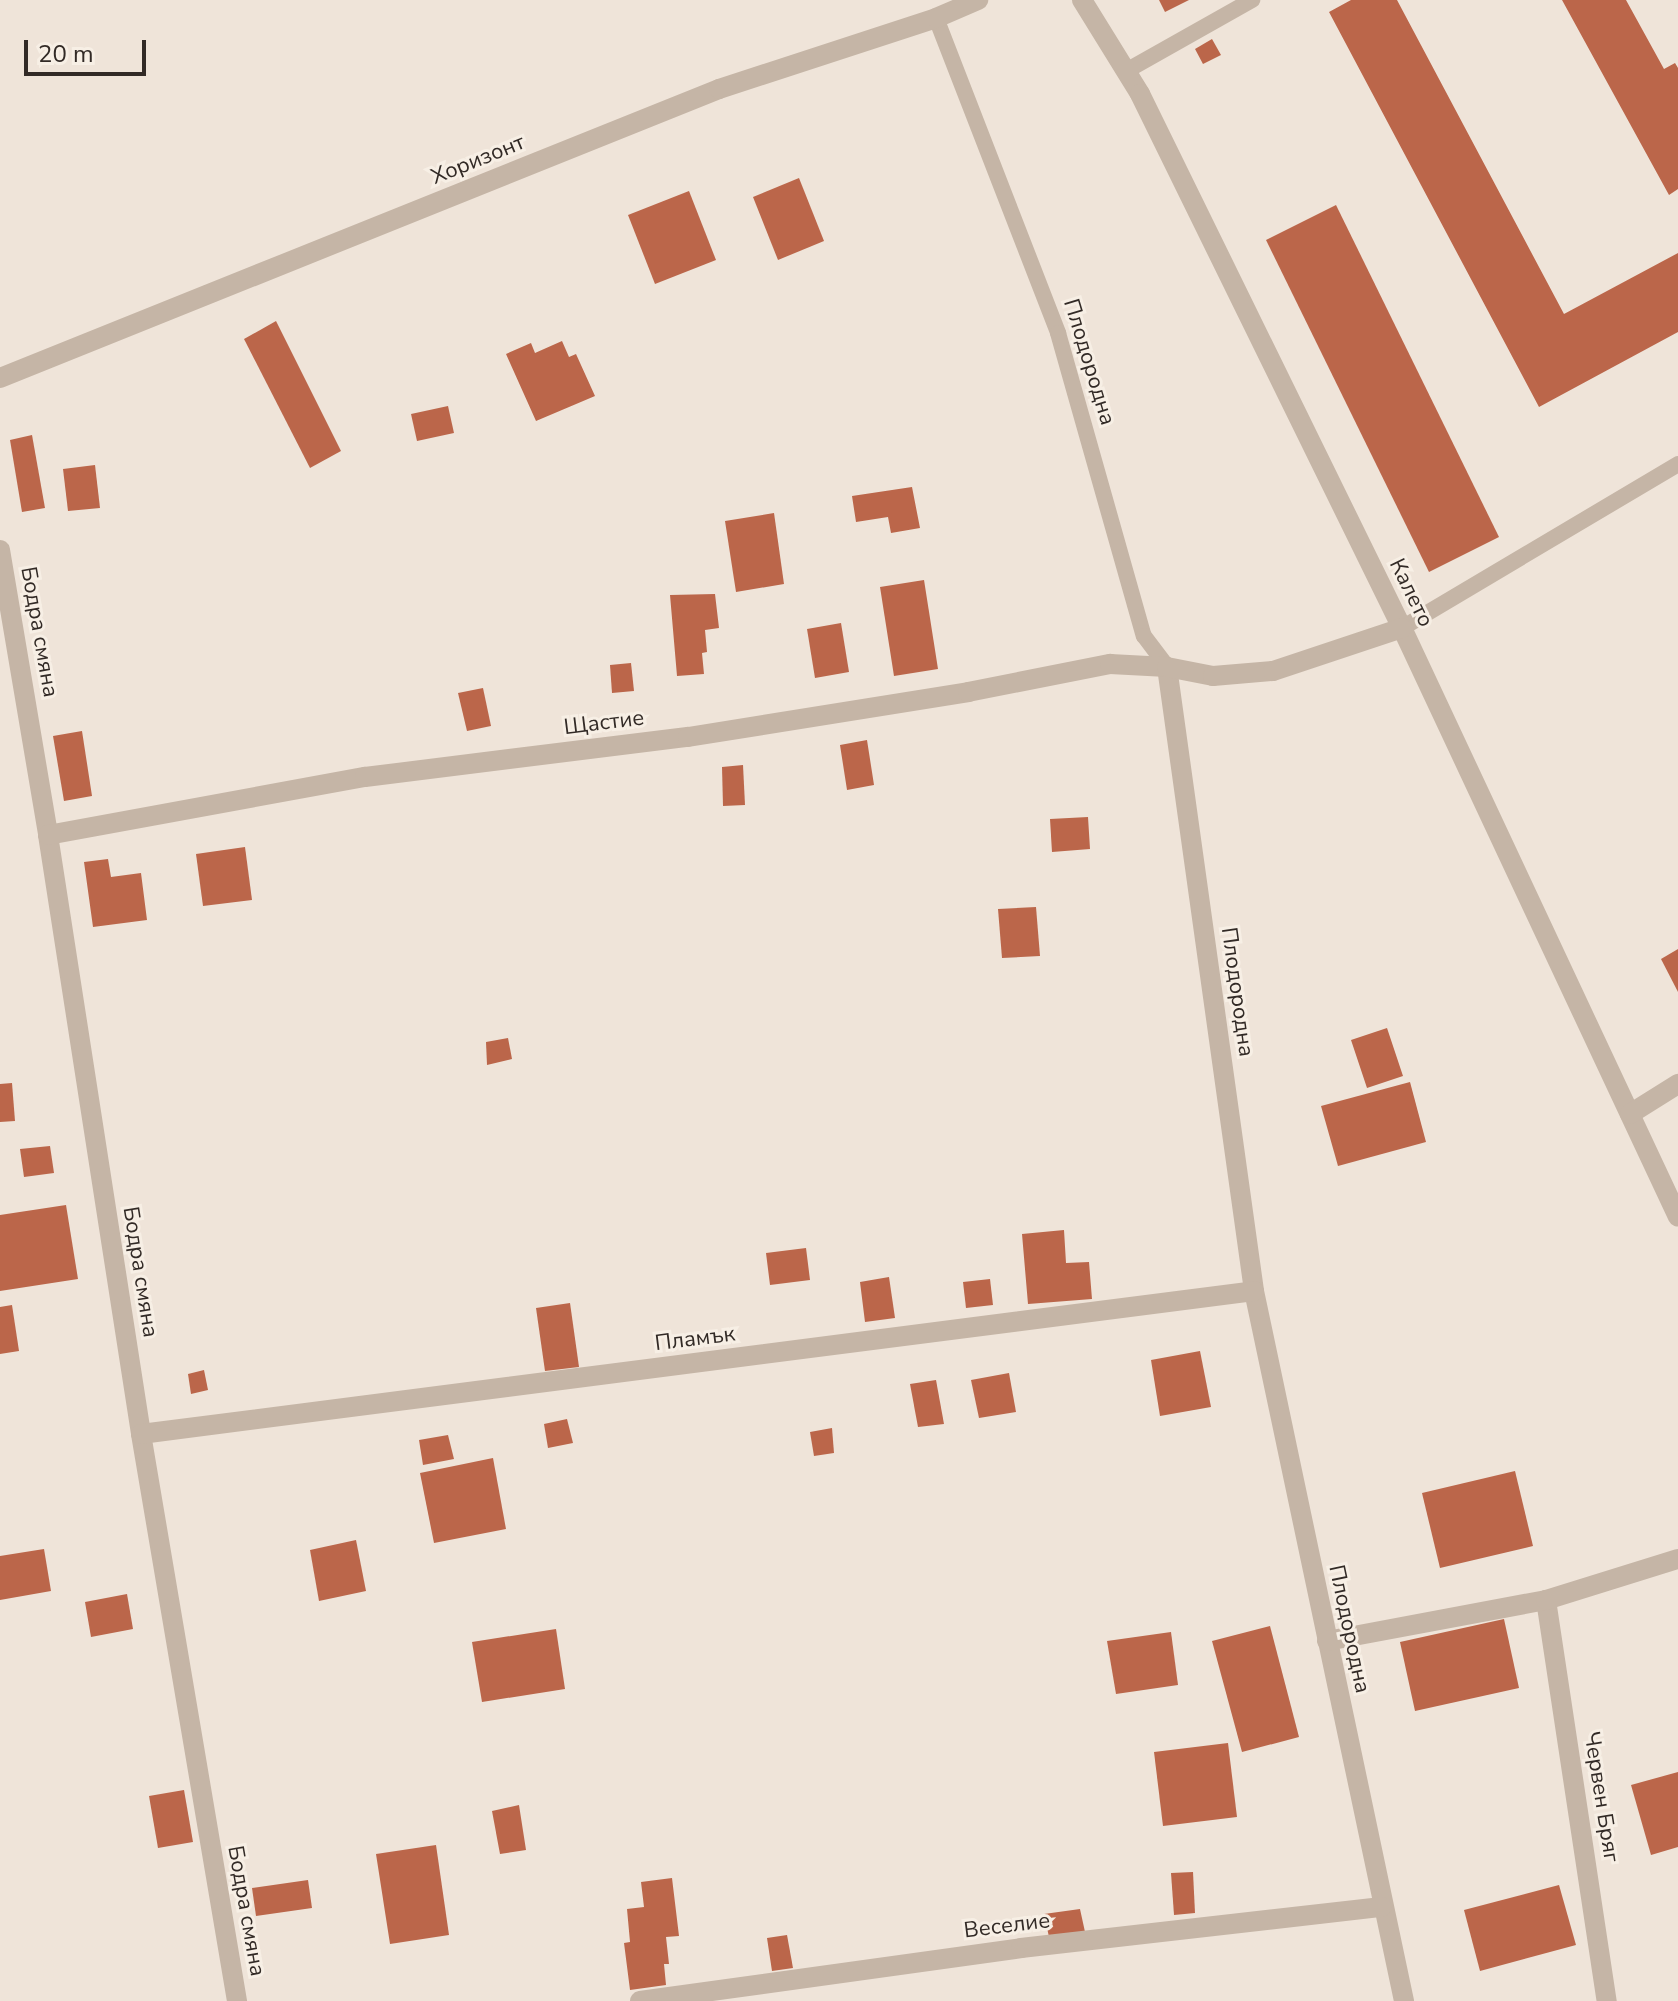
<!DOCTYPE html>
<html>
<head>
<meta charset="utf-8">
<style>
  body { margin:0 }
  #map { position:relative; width:1678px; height:2001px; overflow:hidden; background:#efe4d9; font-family:"Nunito Sans",sans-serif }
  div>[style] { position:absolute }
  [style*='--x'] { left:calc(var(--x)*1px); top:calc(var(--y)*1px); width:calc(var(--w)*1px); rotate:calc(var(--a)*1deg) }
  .building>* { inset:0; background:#bb664a }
  .service>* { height:16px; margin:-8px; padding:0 8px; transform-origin:8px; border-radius:8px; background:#c5b5a6 }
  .minor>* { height:20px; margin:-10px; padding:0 10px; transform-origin:10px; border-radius:10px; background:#c5b5a6 }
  span { translate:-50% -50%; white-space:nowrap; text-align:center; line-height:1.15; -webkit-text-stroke:6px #f7efe5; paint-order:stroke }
  .street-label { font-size:22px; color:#322a26 }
  .scale { position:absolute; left:24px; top:40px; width:122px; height:36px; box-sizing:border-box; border:4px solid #322a26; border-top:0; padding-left:10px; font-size:24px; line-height:28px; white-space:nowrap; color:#322a26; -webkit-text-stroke:6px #f7efe5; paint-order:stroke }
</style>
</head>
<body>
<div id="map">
  <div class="building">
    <div style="clip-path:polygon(1159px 0,1189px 0,1165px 12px)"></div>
    <div style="clip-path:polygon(1351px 0,1397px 0,1564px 314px,1678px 253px,1678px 332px,1539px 407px,1329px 12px)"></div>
    <div style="clip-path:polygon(1562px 0,1626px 0,1664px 69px,1675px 63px,1678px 68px,1678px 189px,1669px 195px)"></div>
    <div style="clip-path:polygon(1212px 39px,1221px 55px,1203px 64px,1195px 49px)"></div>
    <div style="clip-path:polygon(799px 178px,824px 241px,778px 260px,753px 197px)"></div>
    <div style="clip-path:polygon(689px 191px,716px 260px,655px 284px,628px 215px)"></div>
    <div style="clip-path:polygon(1336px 205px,1499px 537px,1429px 572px,1266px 240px)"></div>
    <div style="clip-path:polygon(276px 321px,341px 451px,310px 468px,244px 339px)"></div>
    <div style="clip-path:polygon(562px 341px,569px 357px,576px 354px,595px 396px,536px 421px,506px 354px,531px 343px,535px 353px)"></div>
    <div style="clip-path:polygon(448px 406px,454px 433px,417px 441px,411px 414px)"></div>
    <div style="clip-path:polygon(32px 435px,45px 508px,22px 512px,10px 440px)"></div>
    <div style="clip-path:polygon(95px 465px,100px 508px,68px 511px,63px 469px)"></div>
    <div style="clip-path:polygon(912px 487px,920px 528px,891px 533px,888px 517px,856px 522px,852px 496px)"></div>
    <div style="clip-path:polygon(774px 513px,784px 584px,736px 592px,725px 521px)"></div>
    <div style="clip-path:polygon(924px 580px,938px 669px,894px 676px,880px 587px)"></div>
    <div style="clip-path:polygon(715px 594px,719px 628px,705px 630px,707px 652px,702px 653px,704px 674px,677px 676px,670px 595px)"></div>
    <div style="clip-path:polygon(841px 623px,849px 672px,815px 678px,807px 629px)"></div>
    <div style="clip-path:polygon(631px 663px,634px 691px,612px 693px,610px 665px)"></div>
    <div style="clip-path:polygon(483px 688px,491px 726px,467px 731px,458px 693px)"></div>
    <div style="clip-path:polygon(82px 731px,92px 796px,64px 801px,53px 736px)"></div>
    <div style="clip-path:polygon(867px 740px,874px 785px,847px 790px,840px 745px)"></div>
    <div style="clip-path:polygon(743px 765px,745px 805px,723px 806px,722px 767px)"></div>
    <div style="clip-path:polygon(1088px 817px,1090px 849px,1052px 852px,1050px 819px)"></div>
    <div style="clip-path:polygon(245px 847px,252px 900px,203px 906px,196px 854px)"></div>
    <div style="clip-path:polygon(108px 859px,111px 877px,141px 873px,147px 920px,93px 927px,84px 862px)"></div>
    <div style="clip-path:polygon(1036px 907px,1040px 956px,1002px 958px,998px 909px)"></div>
    <div style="clip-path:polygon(1678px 949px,1678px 992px,1661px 959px)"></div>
    <div style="clip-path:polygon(1387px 1028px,1403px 1076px,1367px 1088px,1351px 1040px)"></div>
    <div style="clip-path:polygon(508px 1038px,512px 1059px,487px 1065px,486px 1042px)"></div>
    <div style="clip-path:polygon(1410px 1082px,1426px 1142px,1338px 1166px,1321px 1106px)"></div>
    <div style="clip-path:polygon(12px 1083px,15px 1121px,0 1122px,0 1084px)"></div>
    <div style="clip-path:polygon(50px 1146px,54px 1173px,24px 1177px,20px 1149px)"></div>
    <div style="clip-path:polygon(66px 1205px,78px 1279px,0 1291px,0 1215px)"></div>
    <div style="clip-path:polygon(1064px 1230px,1066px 1263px,1089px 1262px,1092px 1299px,1028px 1304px,1022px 1234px)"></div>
    <div style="clip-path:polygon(806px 1248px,810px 1280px,770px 1285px,766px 1253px)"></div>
    <div style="clip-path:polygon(889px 1277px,895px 1318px,865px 1322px,860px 1282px)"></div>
    <div style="clip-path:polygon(990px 1279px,993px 1305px,966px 1308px,963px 1282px)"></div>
    <div style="clip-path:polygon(570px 1303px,579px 1367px,545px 1371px,536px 1308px)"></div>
    <div style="clip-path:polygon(12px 1305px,19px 1351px,0 1354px,0 1307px)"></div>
    <div style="clip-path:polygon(1200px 1351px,1211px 1407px,1160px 1416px,1151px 1360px)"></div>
    <div style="clip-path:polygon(204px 1370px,208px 1390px,191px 1394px,188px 1374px)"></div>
    <div style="clip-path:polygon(1009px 1373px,1016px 1412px,979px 1418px,971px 1380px)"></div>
    <div style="clip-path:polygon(936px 1380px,944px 1424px,918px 1427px,910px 1384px)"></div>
    <div style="clip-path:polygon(567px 1419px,573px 1443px,548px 1448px,544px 1424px)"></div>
    <div style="clip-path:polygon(832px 1428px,834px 1453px,814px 1456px,810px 1432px)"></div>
    <div style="clip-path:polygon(448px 1435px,454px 1459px,423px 1465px,419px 1440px)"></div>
    <div style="clip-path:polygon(493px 1458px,506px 1529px,434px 1543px,420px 1473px)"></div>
    <div style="clip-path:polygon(1515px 1471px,1533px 1546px,1440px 1568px,1422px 1493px)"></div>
    <div style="clip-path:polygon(356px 1540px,366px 1591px,319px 1601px,310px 1550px)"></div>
    <div style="clip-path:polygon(44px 1549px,51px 1591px,0 1600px,0 1556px)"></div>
    <div style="clip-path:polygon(127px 1594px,133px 1629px,91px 1637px,85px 1602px)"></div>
    <div style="clip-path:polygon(1504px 1619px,1519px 1688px,1415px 1711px,1400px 1642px)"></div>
    <div style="clip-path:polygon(1270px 1626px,1299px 1737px,1242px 1752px,1212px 1641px)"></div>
    <div style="clip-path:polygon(556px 1629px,565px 1689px,482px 1702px,472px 1642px)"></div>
    <div style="clip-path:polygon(1171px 1632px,1178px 1685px,1116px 1694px,1107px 1641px)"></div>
    <div style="clip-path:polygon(1228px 1743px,1237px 1817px,1163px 1826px,1154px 1752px)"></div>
    <div style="clip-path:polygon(1678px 1772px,1678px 1847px,1651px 1855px,1631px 1785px)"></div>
    <div style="clip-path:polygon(184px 1790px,193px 1842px,158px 1848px,149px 1796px)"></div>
    <div style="clip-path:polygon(519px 1805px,526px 1850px,500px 1854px,492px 1811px)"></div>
    <div style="clip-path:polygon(436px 1845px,449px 1935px,390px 1944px,376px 1854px)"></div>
    <div style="clip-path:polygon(1193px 1872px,1195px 1913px,1174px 1915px,1171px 1873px)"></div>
    <div style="clip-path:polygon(672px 1878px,679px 1936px,666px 1937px,669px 1964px,664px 1964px,666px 1985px,630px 1990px,624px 1943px,630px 1942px,627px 1909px,644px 1907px,641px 1882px)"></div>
    <div style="clip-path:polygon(308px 1880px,312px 1908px,256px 1916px,252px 1888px)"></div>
    <div style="clip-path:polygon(1559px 1885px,1576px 1945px,1480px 1971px,1464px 1910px)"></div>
    <div style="clip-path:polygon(1080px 1909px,1085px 1932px,1049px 1937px,1044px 1914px)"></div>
    <div style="clip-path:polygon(787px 1935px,793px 1968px,772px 1971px,767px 1938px)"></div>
  </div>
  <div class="service">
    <div style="--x:936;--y:18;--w:338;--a:68.8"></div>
    <div style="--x:1058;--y:333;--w:315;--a:74.2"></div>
    <div style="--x:1144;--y:636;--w:39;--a:53"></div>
    <div style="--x:1126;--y:71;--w:145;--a:-29.4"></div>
    <div style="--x:1402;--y:628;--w:321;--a:-30.7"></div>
  </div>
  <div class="minor">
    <div style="--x:1082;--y:0;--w:110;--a:58.3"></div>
    <div style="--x:1140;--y:94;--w:595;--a:63.87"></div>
    <div style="--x:1402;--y:628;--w:650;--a:64.89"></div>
    <div style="--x:0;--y:378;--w:775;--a:-21.9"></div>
    <div style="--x:719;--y:89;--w:228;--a:-18.1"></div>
    <div style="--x:936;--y:18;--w:46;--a:-23.2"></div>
    <div style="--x:0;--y:550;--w:289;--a:80.4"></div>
    <div style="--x:48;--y:835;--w:606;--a:81.17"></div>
    <div style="--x:141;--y:1434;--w:575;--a:80.39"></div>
    <div style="--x:1167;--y:667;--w:630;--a:82.06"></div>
    <div style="--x:1254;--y:1291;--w:726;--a:78.07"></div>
    <div style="--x:48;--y:835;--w:322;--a:-10.4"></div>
    <div style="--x:365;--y:777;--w:325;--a:-7.1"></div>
    <div style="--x:688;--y:737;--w:284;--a:-9.1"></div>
    <div style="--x:968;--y:692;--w:145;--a:-11.2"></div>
    <div style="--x:1110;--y:664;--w:57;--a:3"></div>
    <div style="--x:1167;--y:667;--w:47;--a:11.1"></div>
    <div style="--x:1213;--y:676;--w:60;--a:-4.8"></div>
    <div style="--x:1273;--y:671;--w:136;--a:-18.4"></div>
    <div style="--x:1630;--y:1114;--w:57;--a:-32"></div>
    <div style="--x:141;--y:1434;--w:1122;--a:-7.32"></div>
    <div style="--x:1546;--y:1600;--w:406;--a:81.4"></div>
    <div style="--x:1327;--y:1641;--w:223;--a:-10.6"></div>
    <div style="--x:1546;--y:1600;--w:138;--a:-17.3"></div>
    <div style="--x:640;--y:2001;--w:385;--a:-7.9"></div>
    <div style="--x:1021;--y:1948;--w:363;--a:-6.5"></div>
  </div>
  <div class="street-label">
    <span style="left:478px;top:160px;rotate:-22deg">Хоризонт</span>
    <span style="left:1089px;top:362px;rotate:73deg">Плодородна</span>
    <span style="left:1411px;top:593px;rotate:64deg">Калето</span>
    <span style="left:39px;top:632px;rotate:80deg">Бодра смяна</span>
    <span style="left:604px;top:723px;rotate:-7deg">Щастие</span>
    <span style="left:1237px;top:992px;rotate:82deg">Плодородна</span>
    <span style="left:140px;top:1272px;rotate:81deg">Бодра смяна</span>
    <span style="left:695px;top:1339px;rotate:-7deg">Пламък</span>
    <span style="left:1349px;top:1629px;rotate:78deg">Плодородна</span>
    <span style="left:1601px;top:1797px;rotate:81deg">Червен Бряг</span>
    <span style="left:246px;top:1911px;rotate:80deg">Бодра смяна</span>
    <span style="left:1007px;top:1926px;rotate:-7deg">Веселие</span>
  </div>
  <div class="scale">20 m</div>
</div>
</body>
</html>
